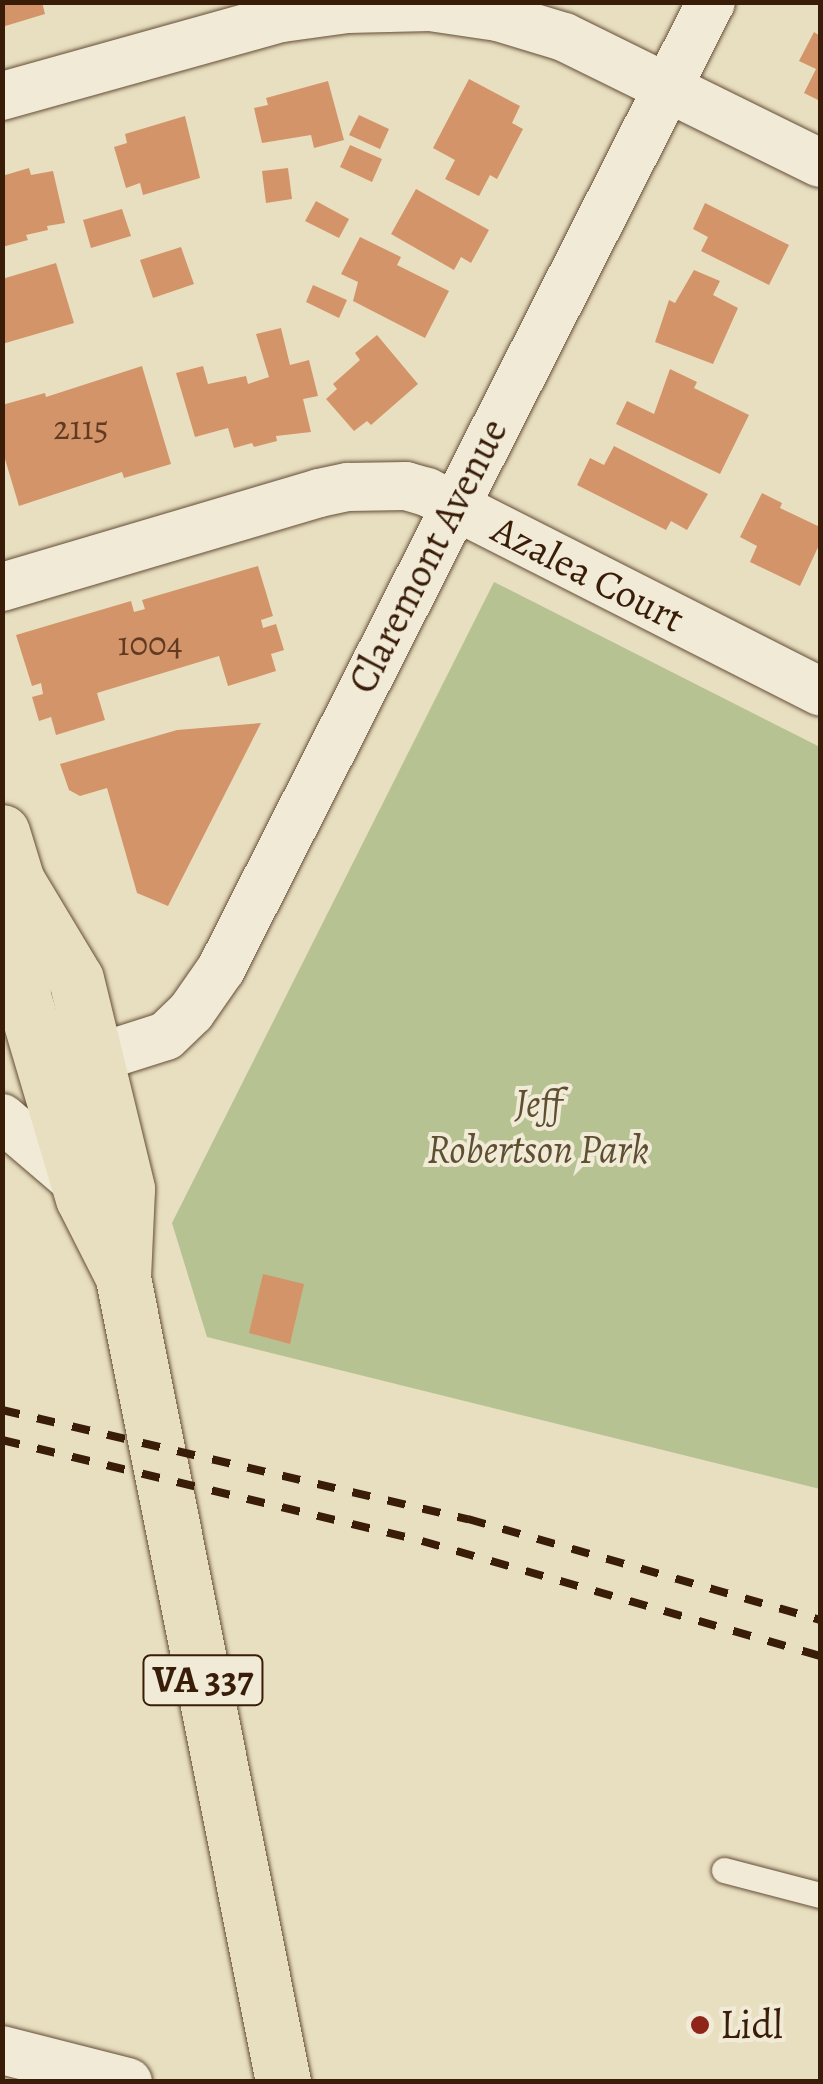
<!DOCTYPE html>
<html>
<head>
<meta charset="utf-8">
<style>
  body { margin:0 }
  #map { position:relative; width:823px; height:2084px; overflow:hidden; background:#e8dfc0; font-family:Alegreya,serif }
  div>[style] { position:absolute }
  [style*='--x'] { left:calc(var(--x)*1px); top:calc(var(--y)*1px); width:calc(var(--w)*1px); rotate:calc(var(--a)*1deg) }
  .green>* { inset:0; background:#b6c292 }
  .building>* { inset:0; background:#d4946a }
  .roads { filter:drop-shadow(0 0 2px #654e37) drop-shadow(0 0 2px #654e37) }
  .lane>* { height:25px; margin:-12.5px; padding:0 12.5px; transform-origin:12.5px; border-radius:12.5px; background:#f0ead6 }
  .street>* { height:48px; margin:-24px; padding:0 24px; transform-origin:24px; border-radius:24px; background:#f0ead6 }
  .primary>* { height:55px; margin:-27.5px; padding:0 27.5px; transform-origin:27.5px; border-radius:27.5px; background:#e8dfc0 }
  .rail>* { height:8px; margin-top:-4px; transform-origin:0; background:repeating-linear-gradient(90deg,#391d09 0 18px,transparent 0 36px) }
  .dots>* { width:28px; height:28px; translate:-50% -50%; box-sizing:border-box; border:5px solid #f0ead6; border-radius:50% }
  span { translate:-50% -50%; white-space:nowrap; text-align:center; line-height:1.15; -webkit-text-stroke:8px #f0ead6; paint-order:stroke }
  .number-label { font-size:35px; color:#603b21 }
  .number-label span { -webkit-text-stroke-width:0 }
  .shield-label span { padding:2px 8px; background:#f0ead6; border:2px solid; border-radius:8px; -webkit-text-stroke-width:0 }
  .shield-label { font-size:38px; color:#391d09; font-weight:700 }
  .street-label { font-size:40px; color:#391d09 }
  .park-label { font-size:40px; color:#5e4f32; font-style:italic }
  .poi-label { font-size:40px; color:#391d09 }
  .left { translate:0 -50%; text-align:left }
  .frame { position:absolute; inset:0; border:5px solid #391d09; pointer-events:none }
</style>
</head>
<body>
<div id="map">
  <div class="green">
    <div style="clip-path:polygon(494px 582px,820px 747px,820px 1489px,207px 1337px,172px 1223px)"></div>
  </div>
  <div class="building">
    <div style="clip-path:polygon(2px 2px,42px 2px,45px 14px,2px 27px)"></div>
    <div style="clip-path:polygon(814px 32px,820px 36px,820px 101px,804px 93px,816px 69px,799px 61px)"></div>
    <div style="clip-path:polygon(469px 79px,520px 106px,512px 123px,523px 129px,497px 179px,490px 175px,479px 196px,445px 179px,455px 160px,433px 148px)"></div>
    <div style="clip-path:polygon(328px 81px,344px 140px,314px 148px,311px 135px,262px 143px,254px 108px,268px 105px,266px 98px)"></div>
    <div style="clip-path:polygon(359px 115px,389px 129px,380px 149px,349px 135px)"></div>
    <div style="clip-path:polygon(185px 116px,200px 178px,143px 195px,140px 183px,126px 188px,114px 147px,127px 143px,125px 134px)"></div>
    <div style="clip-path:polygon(350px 145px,382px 159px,372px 182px,340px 167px)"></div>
    <div style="clip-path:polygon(29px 168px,31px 175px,53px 171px,65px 223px,47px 226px,48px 230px,26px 235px,28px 240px,2px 247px,2px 176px)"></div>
    <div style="clip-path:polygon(288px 168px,292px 199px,266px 203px,262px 171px)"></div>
    <div style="clip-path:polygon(416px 189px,489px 230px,471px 263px,461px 257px,454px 270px,391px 234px)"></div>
    <div style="clip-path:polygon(316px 201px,349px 219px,339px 238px,305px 221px)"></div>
    <div style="clip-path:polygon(705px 203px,789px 245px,769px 285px,701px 251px,708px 237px,693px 229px)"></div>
    <div style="clip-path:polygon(122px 209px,131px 236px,91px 248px,83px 220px)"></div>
    <div style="clip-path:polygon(360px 237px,401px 257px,397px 265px,449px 291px,425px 338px,353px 301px,358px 282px,341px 274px)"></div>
    <div style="clip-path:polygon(181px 247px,194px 284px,153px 298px,140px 260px)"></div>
    <div style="clip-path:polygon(56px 263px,74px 323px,2px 344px,2px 279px)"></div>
    <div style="clip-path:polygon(694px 270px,720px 281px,713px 295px,738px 308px,713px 364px,655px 342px,669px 300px,675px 303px)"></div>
    <div style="clip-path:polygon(313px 285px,347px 300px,339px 318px,306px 302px)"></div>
    <div style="clip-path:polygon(281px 328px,290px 365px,309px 360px,318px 396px,303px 399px,311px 432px,276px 436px,277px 441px,254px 447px,252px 443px,234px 448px,228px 428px,195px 437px,176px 373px,203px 366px,208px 384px,246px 376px,248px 384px,269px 377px,256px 334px)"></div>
    <div style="clip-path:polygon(377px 335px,418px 384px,371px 425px,367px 421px,354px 431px,326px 399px,337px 389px,333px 384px,360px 360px,355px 353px)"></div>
    <div style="clip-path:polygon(142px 366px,171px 464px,124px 478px,122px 472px,19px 506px,2px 449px,2px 405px,45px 393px,46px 397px)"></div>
    <div style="clip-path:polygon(670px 369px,697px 382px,694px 388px,749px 415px,720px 474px,616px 424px,627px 401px,654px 414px)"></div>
    <div style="clip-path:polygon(614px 446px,708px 494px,687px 530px,671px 521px,666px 530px,577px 485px,590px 458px,604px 465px)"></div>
    <div style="clip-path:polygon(762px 493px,782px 503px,780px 508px,820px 527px,820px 543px,800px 586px,750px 562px,757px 546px,740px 537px)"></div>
    <div style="clip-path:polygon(258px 566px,273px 616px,261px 620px,263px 628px,276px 624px,284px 650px,271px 654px,276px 671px,228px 686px,219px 656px,97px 693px,105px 720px,56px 735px,51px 717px,39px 721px,32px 697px,43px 694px,41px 683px,32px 686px,16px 635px,131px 601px,134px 612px,145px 609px,142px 600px)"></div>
    <div style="clip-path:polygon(261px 723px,168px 906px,137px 893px,107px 788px,80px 796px,69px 790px,60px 764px,177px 730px)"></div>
    <div style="clip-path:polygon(263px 1274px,304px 1284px,290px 1344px,249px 1333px)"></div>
  </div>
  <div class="roads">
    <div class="lane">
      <div style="--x:724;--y:1870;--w:99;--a:14.6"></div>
    </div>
    <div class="street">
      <div style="--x:2;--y:96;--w:291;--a:-15.6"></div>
      <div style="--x:282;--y:18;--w:66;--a:-7.9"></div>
      <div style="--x:347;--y:9;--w:83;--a:-1.4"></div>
      <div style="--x:430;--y:7;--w:69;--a:8.4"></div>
      <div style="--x:498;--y:17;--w:69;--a:16.9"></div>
      <div style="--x:564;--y:37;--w:285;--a:26.2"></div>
      <div style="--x:2;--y:587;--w:331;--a:-16.5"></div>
      <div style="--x:319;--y:493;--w:30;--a:-12"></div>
      <div style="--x:348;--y:487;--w:58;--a:-1"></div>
      <div style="--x:406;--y:486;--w:22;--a:16"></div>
      <div style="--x:427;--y:492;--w:441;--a:26.9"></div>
      <div style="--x:97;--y:1058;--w:72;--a:-17.7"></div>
      <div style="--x:166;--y:1036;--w:35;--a:-44"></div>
      <div style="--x:191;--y:1012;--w:52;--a:-55.1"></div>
      <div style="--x:221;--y:969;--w:1084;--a:-63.13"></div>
      <div style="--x:2;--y:1118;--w:100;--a:40.5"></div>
      <div style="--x:2;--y:2050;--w:130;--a:14.3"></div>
    </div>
    <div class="primary">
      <div style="--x:2;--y:832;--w:51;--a:73"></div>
      <div style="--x:17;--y:881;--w:115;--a:87"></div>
      <div style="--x:23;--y:996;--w:211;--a:73.5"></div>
      <div style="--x:83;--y:1198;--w:86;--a:63.1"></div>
      <div style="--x:17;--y:881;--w:114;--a:59"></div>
      <div style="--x:76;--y:979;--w:216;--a:76.3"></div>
      <div style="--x:127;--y:1189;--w:89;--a:92.6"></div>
      <div style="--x:123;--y:1278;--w:820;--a:78.74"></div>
    </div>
  </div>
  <div class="rail">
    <div style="--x:2;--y:1410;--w:479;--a:13.2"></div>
    <div style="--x:468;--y:1519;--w:366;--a:16"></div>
    <div style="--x:2;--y:1440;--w:432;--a:13.5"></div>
    <div style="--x:422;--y:1541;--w:414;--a:16.1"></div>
  </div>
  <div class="dots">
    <div style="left:700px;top:2025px;background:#8f2418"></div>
  </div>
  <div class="number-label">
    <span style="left:81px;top:427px">2115</span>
    <span style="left:150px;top:643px">1004</span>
  </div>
  <div class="shield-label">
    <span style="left:203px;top:1680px">VA 337</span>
  </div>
  <div class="street-label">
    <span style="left:428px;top:556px;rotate:-63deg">Claremont Avenue</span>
    <span style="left:588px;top:574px;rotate:27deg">Azalea Court</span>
  </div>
  <div class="park-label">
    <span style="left:538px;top:1127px">Jeff<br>Robertson Park</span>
  </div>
  <div class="poi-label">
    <span class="left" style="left:720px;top:2025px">Lidl</span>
  </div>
  <div class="frame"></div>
</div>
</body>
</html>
